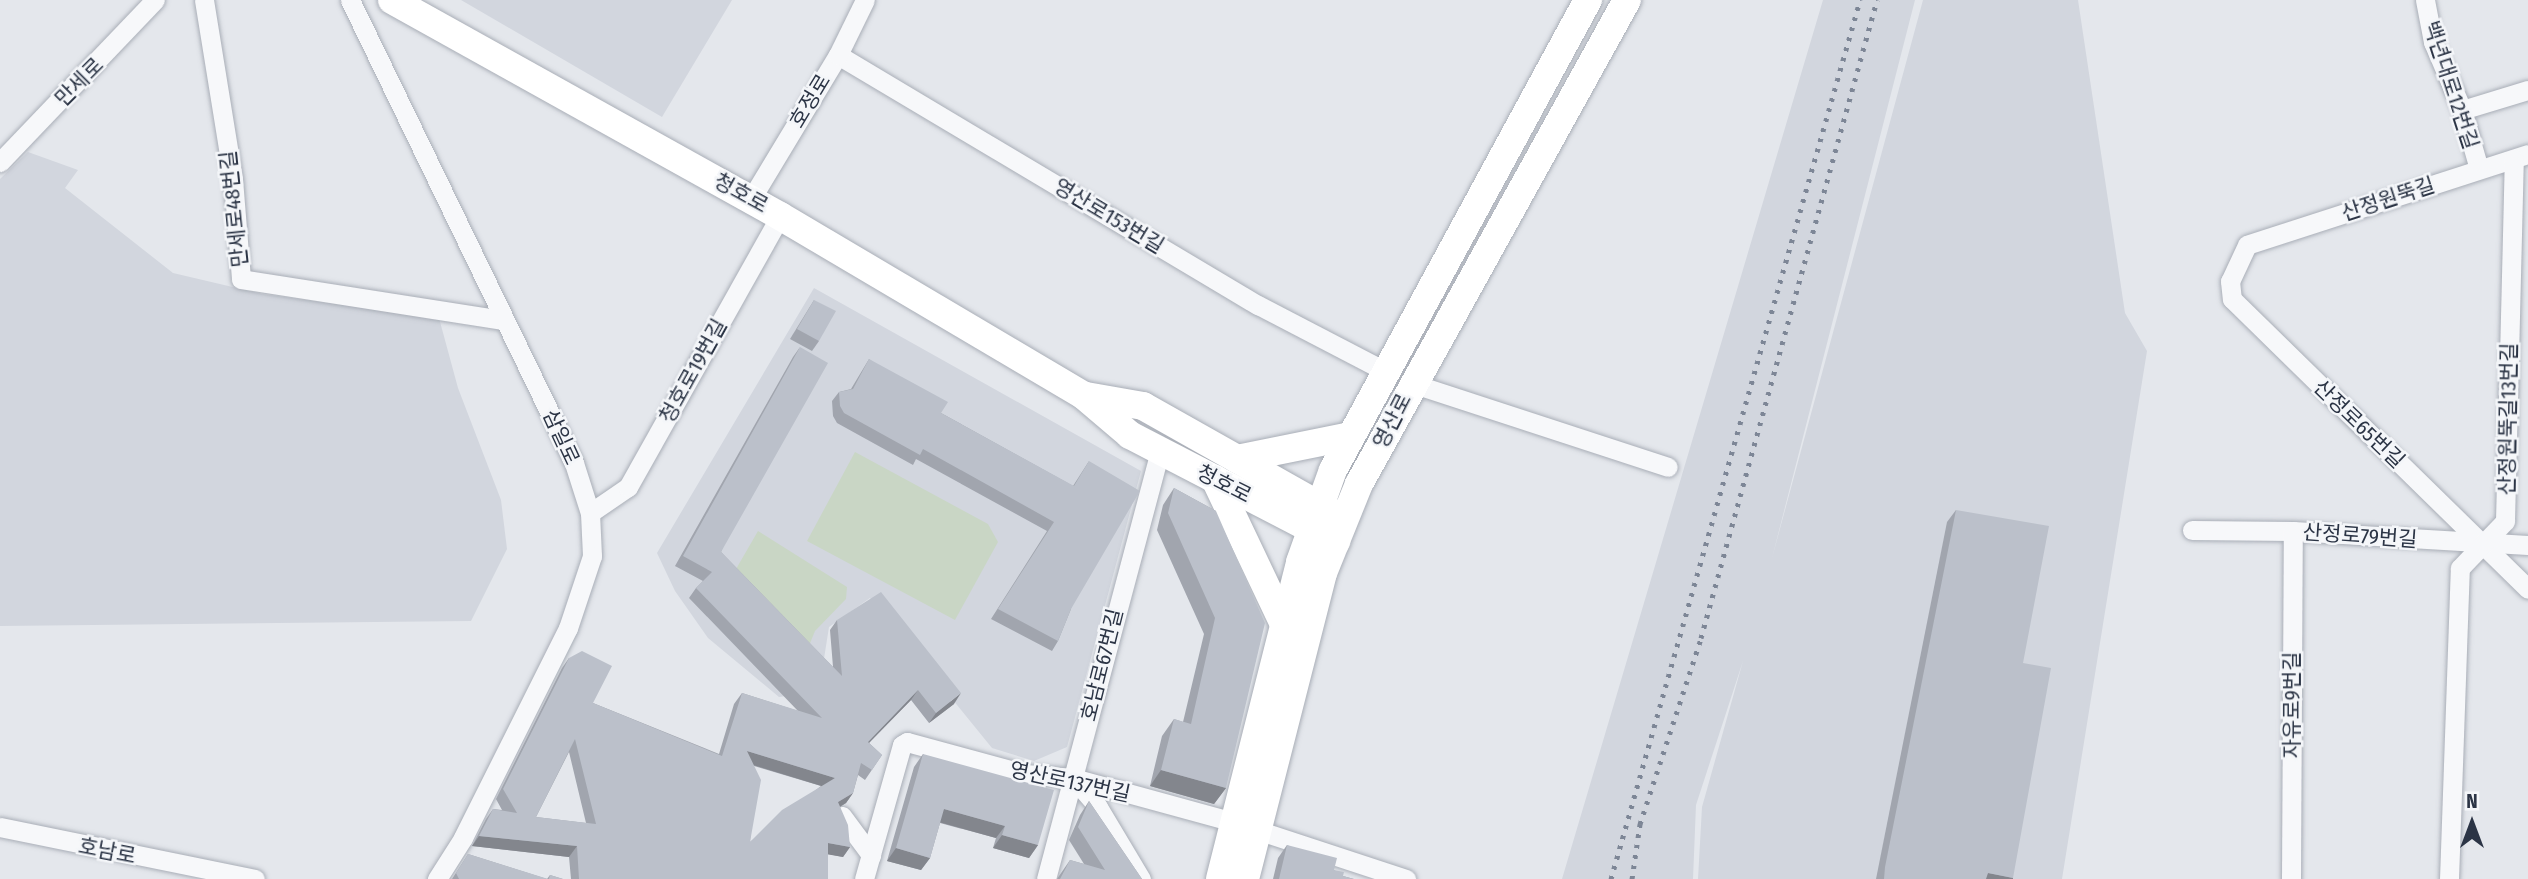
<!DOCTYPE html>
<html>
<head>
<meta charset="utf-8">
<style>
  body { margin:0 }
  #map { position:relative; width:2528px; height:879px; overflow:hidden; background:#e4e7ec; font-family:"Fira Sans Condensed","Noto Sans KR",sans-serif }
  div>[style] { position:absolute }
  [style*='--x'] { left:calc(var(--x)*1px); top:calc(var(--y)*1px); width:calc(var(--w)*1px); rotate:calc(var(--a)*1deg) }
  .built>* { inset:0; background:#d2d6de }
  .green>* { inset:0; background:#c9d6c5 }
  .roads { filter:drop-shadow(0 0 2px #a9aeb7) drop-shadow(0 0 2px #a9aeb7) }
  .street>* { height:19px; margin:-9.5px; padding:0 9.5px; transform-origin:9.5px; border-radius:9.5px; background:#f7f8fa }
  .secondary>* { height:28px; margin:-14px; padding:0 14px; transform-origin:14px; border-radius:14px; background:#fff }
  .rail>* { height:5px; margin-top:-2.5px; transform-origin:0; background:repeating-linear-gradient(90deg,#7d8696 0 3.5px,transparent 0 10.5px) }
  .wall>* { inset:0; background:#a1a5ae }
  .shaded-wall>* { inset:0; background:#83868d }
  .building>* { inset:0; background:#bbc0ca }
  span { translate:-50% -50%; white-space:nowrap; text-align:center; line-height:1.15; -webkit-text-stroke:5px #f4f6f9; paint-order:stroke }
  .street-label { font-size:21px; color:#2b3445 }
  .north { position:absolute; left:2437px; top:788px; width:70px; height:70px; -webkit-text-stroke:5px #f4f6f9; paint-order:stroke; rotate:0deg; font-size:19px; font-weight:700; line-height:28px; text-align:center; color:#2b3445 }
  .north::after { content:''; display:block; margin:auto; width:24px; height:32px; background:#2b3445; clip-path:polygon(50% 0,100% 100%,50% 72%,0 100%) }
</style>
</head>
<body>
<div id="map">
  <div class="built">
    <div style="clip-path:polygon(461px 0,732px 0,662px 117px)"></div>
    <div style="clip-path:polygon(1823px 0,1915px 0,1772px 558px,1923px 0,2078px 0,2125px 313px,2147px 351px,2062px 879px,1698px 879px,1702px 807px,1743px 661px,1696px 805px,1693px 879px,1562px 879px)"></div>
    <div style="clip-path:polygon(28px 152px,78px 170px,65px 188px,173px 273px,262px 294px,439px 318px,458px 388px,501px 500px,507px 549px,471px 621px,0 626px,0 179px)"></div>
    <div style="clip-path:polygon(814px 288px,1141px 471px,1067px 747px,1034px 761px,992px 748px,870px 598px,829px 627px,823px 665px,800px 694px,779px 697px,708px 638px,675px 591px,657px 553px)"></div>
  </div>
  <div class="green">
    <div style="clip-path:polygon(855px 452px,988px 524px,998px 542px,955px 620px,807px 541px)"></div>
    <div style="clip-path:polygon(758px 531px,847px 587px,846px 599px,815px 631px,806px 653px,732px 576px)"></div>
  </div>
  <div class="roads">
    <div class="street">
      <div style="--x:204;--y:0;--w:181;--a:80.8"></div>
      <div style="--x:233;--y:179;--w:100;--a:85.4"></div>
      <div style="--x:241;--y:279;--w:266;--a:8.9"></div>
      <div style="--x:350;--y:0;--w:514;--a:64.18"></div>
      <div style="--x:574;--y:463;--w:52;--a:72.3"></div>
      <div style="--x:590;--y:513;--w:43;--a:87.3"></div>
      <div style="--x:592;--y:556;--w:76;--a:108.4"></div>
      <div style="--x:568;--y:628;--w:235;--a:116.6"></div>
      <div style="--x:463;--y:838;--w:49;--a:122.4"></div>
      <div style="--x:2425;--y:0;--w:43;--a:79.2"></div>
      <div style="--x:2433;--y:42;--w:74;--a:66.9"></div>
      <div style="--x:2462;--y:110;--w:61;--a:73.9"></div>
      <div style="--x:838;--y:55;--w:489;--a:30.8"></div>
      <div style="--x:1258;--y:305;--w:143;--a:27.5"></div>
      <div style="--x:2462;--y:110;--w:69;--a:-16.9"></div>
      <div style="--x:2528;--y:154;--w:295;--a:162.1"></div>
      <div style="--x:2247;--y:245;--w:40;--a:115"></div>
      <div style="--x:2230;--y:281;--w:18;--a:84"></div>
      <div style="--x:2232;--y:299;--w:414;--a:44.4"></div>
      <div style="--x:0;--y:162;--w:224;--a:-46.3"></div>
      <div style="--x:751;--y:199;--w:168;--a:-58.9"></div>
      <div style="--x:838;--y:55;--w:61;--a:-63.9"></div>
      <div style="--x:1411;--y:383;--w:270;--a:18.1"></div>
      <div style="--x:590;--y:513;--w:46;--a:-34.4"></div>
      <div style="--x:628;--y:487;--w:311;--a:-60.7"></div>
      <div style="--x:2192;--y:530;--w:101;--a:0.6"></div>
      <div style="--x:2293;--y:531;--w:235;--a:3.4"></div>
      <div style="--x:1073;--y:778;--w:38;--a:49"></div>
      <div style="--x:1098;--y:807;--w:84;--a:59.2"></div>
      <div style="--x:842;--y:816;--w:49;--a:53.4"></div>
      <div style="--x:0;--y:827;--w:260;--a:11.5"></div>
      <div style="--x:1257;--y:830;--w:157;--a:18.2"></div>
      <div style="--x:864;--y:879;--w:139;--a:-74.2"></div>
      <div style="--x:902;--y:745;--w:6;--a:-31"></div>
      <div style="--x:907;--y:742;--w:122;--a:15.2"></div>
      <div style="--x:1025;--y:774;--w:48;--a:4.8"></div>
      <div style="--x:1073;--y:778;--w:167;--a:15.3"></div>
      <div style="--x:1046;--y:879;--w:443;--a:-75.1"></div>
      <div style="--x:2291;--y:879;--w:348;--a:-89.7"></div>
      <div style="--x:2449;--y:879;--w:311;--a:-88"></div>
      <div style="--x:2460;--y:568;--w:65;--a:-46.2"></div>
      <div style="--x:2505;--y:521;--w:362;--a:-88.6"></div>
    </div>
    <div class="secondary">
      <div style="--x:392;--y:0;--w:444;--a:29.1"></div>
      <div style="--x:780;--y:216;--w:353;--a:30.6"></div>
      <div style="--x:1084;--y:396;--w:60;--a:40.3"></div>
      <div style="--x:1130;--y:435;--w:232;--a:27.4"></div>
      <div style="--x:1086;--y:396;--w:58;--a:10"></div>
      <div style="--x:1143;--y:406;--w:220;--a:29.4"></div>
      <div style="--x:1237;--y:459;--w:116;--a:-11.4"></div>
      <div style="--x:1215;--y:479;--w:161;--a:64.6"></div>
      <div style="--x:1220;--y:879;--w:327;--a:-75.8"></div>
      <div style="--x:1300;--y:562;--w:98;--a:-70.3"></div>
      <div style="--x:1333;--y:470;--w:535;--a:-61.52"></div>
      <div style="--x:1245;--y:879;--w:316;--a:-75.7"></div>
      <div style="--x:1323;--y:573;--w:96;--a:-68"></div>
      <div style="--x:1359;--y:484;--w:553;--a:-61.03"></div>
    </div>
  </div>
  <div class="rail">
    <div style="--x:1611;--y:879;--w:914;--a:-74.18"></div>
    <div style="--x:1632;--y:879;--w:56;--a:-81.7"></div>
    <div style="--x:1640;--y:824;--w:196;--a:-71.8"></div>
    <div style="--x:1701;--y:638;--w:662;--a:-74.58"></div>
  </div>
  <div class="wall">
    <div style="clip-path:polygon(814px 300px,819px 341px,812px 351px,790px 339px)"></div>
    <div style="clip-path:polygon(evenodd,800px 347px,721px 552px,833px 667px,830px 630px,837px 620px,954px 704px,929px 723px,911px 700px,869px 743px,882px 755px,865px 780px,858px 775px,853px 793px,846px 803px,840px 807px,850px 847px,843px 857px,828px 854px,828px 879px,571px 879px,569px 857px,472px 846px,486px 819px,493px 809px,502px 810px,496px 799px,562px 668px,569px 658px,593px 703px,719px 754px,734px 704px,742px 693px,798px 711px,689px 598px,696px 588px,703px 581px,675px 566px,793px 357px,800px 347px,569px 752px,586px 823px,536px 817px,569px 752px,800px 347px,754px 766px,821px 786px,750px 842px,754px 766px)"></div>
    <div style="clip-path:polygon(869px 359px,941px 413px,1073px 486px,1089px 461px,1071px 609px,1058px 641px,1052px 651px,991px 619px,1047px 531px,916px 459px,913px 465px,837px 423px,833px 416px,832px 401px,839px 392px,851px 389px)"></div>
    <div style="clip-path:polygon(1174px 488px,1216px 511px,1226px 788px,1214px 804px,1150px 786px,1162px 736px,1174px 719px,1183px 722px,1204px 634px,1157px 530px,1163px 505px)"></div>
    <div style="clip-path:polygon(1956px 510px,2013px 879px,1876px 879px,1947px 522px)"></div>
    <div style="clip-path:polygon(923px 754px,1038px 845px,1029px 858px,993px 848px,996px 838px,940px 823px,930px 858px,921px 870px,887px 861px,914px 767px)"></div>
    <div style="clip-path:polygon(1089px 801px,1142px 879px,1057px 879px,1070px 860px,1084px 864px,1069px 840px,1080px 815px)"></div>
    <div style="clip-path:polygon(1287px 845px,1334px 870px,1343px 876px,1354px 879px,1273px 879px,1278px 858px)"></div>
    <div style="clip-path:polygon(468px 854px,547px 879px,550px 875px,563px 879px,452px 879px)"></div>
  </div>
  <div class="shaded-wall">
    <div style="clip-path:polygon(918px 690px,911px 700px,860px 752px,868px 742px)"></div>
    <div style="clip-path:polygon(961px 693px,954px 704px,929px 723px,936px 713px)"></div>
    <div style="clip-path:polygon(747px 751px,835px 778px,828px 788px,740px 761px)"></div>
    <div style="clip-path:polygon(1161px 770px,1226px 788px,1214px 804px,1150px 786px)"></div>
    <div style="clip-path:polygon(853px 793px,846px 803px,831px 812px,838px 802px)"></div>
    <div style="clip-path:polygon(944px 809px,1005px 826px,996px 838px,935px 821px)"></div>
    <div style="clip-path:polygon(1002px 835px,1038px 845px,1029px 858px,993px 848px)"></div>
    <div style="clip-path:polygon(479px 836px,577px 846px,569px 857px,472px 846px)"></div>
    <div style="clip-path:polygon(828px 843px,850px 847px,843px 857px,820px 853px)"></div>
    <div style="clip-path:polygon(896px 848px,930px 858px,921px 870px,887px 861px)"></div>
    <div style="clip-path:polygon(1988px 873px,2013px 878px,2013px 879px,1984px 879px)"></div>
  </div>
  <div class="building">
    <div style="clip-path:polygon(814px 300px,836px 311px,819px 341px,797px 329px)"></div>
    <div style="clip-path:polygon(evenodd,800px 347px,828px 363px,721px 552px,842px 676px,837px 620px,881px 592px,961px 693px,936px 713px,918px 690px,868px 742px,882px 755px,872px 770px,861px 763px,853px 793px,838px 802px,848px 825px,850px 847px,828px 843px,828px 879px,579px 879px,577px 846px,479px 836px,493px 809px,517px 813px,503px 789px,569px 658px,582px 651px,612px 666px,593px 703px,722px 756px,742px 693px,822px 718px,696px 588px,712px 572px,683px 556px,800px 347px,575px 739px,596px 824px,536px 817px,575px 739px,800px 347px,747px 751px,835px 778px,782px 810px,750px 842px,761px 780px,747px 751px)"></div>
    <div style="clip-path:polygon(869px 359px,948px 402px,941px 413px,1074px 486px,1089px 461px,1140px 491px,1071px 609px,1058px 641px,998px 609px,1054px 522px,923px 449px,920px 455px,844px 413px,840px 406px,839px 392px,853px 389px)"></div>
    <div style="clip-path:polygon(1174px 488px,1216px 511px,1265px 623px,1226px 788px,1161px 770px,1174px 719px,1191px 724px,1215px 618px,1168px 513px)"></div>
    <div style="clip-path:polygon(1956px 510px,2049px 526px,2023px 663px,2051px 668px,2013px 878px,1988px 873px,1986px 879px,1884px 879px,1885px 867px)"></div>
    <div style="clip-path:polygon(923px 754px,1054px 790px,1038px 845px,1002px 835px,1005px 826px,944px 809px,930px 858px,896px 848px)"></div>
    <div style="clip-path:polygon(1089px 801px,1142px 879px,1060px 879px,1070px 860px,1105px 870px,1078px 827px)"></div>
    <div style="clip-path:polygon(1287px 845px,1337px 858px,1334px 870px,1344px 872px,1343px 876px,1354px 879px,1279px 879px)"></div>
    <div style="clip-path:polygon(468px 854px,548px 879px,459px 879px,456px 873px)"></div>
    <div style="clip-path:polygon(550px 875px,563px 879px,549px 879px)"></div>
  </div>
  <div class="street-label">
    <span style="left:79px;top:82px;rotate:-45deg">만세로</span>
    <span style="left:2451px;top:85px;rotate:72deg">백년대로12번길</span>
    <span style="left:810px;top:101px;rotate:-59deg">호정로</span>
    <span style="left:741px;top:193px;rotate:29deg">청호로</span>
    <span style="left:2388px;top:199px;rotate:-18deg">산정원뚝길</span>
    <span style="left:234px;top:209px;rotate:-96deg">만세로48번길</span>
    <span style="left:1109px;top:216px;rotate:31deg">영산로153번길</span>
    <span style="left:693px;top:371px;rotate:-61deg">청호로19번길</span>
    <span style="left:2508px;top:419px;rotate:-89deg">산정원뚝길13번길</span>
    <span style="left:1392px;top:421px;rotate:-63deg">영산로</span>
    <span style="left:2359px;top:424px;rotate:44deg">산정로65번길</span>
    <span style="left:561px;top:437px;rotate:65deg">삼일로</span>
    <span style="left:1224px;top:484px;rotate:27deg">청호로</span>
    <span style="left:2360px;top:536px;rotate:4deg">산정로79번길</span>
    <span style="left:1102px;top:665px;rotate:-76deg">호남로67번길</span>
    <span style="left:2292px;top:705px;rotate:-90deg">자유로9번길</span>
    <span style="left:1070px;top:782px;rotate:12deg">영산로137번길</span>
    <span style="left:107px;top:851px;rotate:11deg">호남로</span>
  </div>
  <div class="north">N</div>
</div>
</body>
</html>
